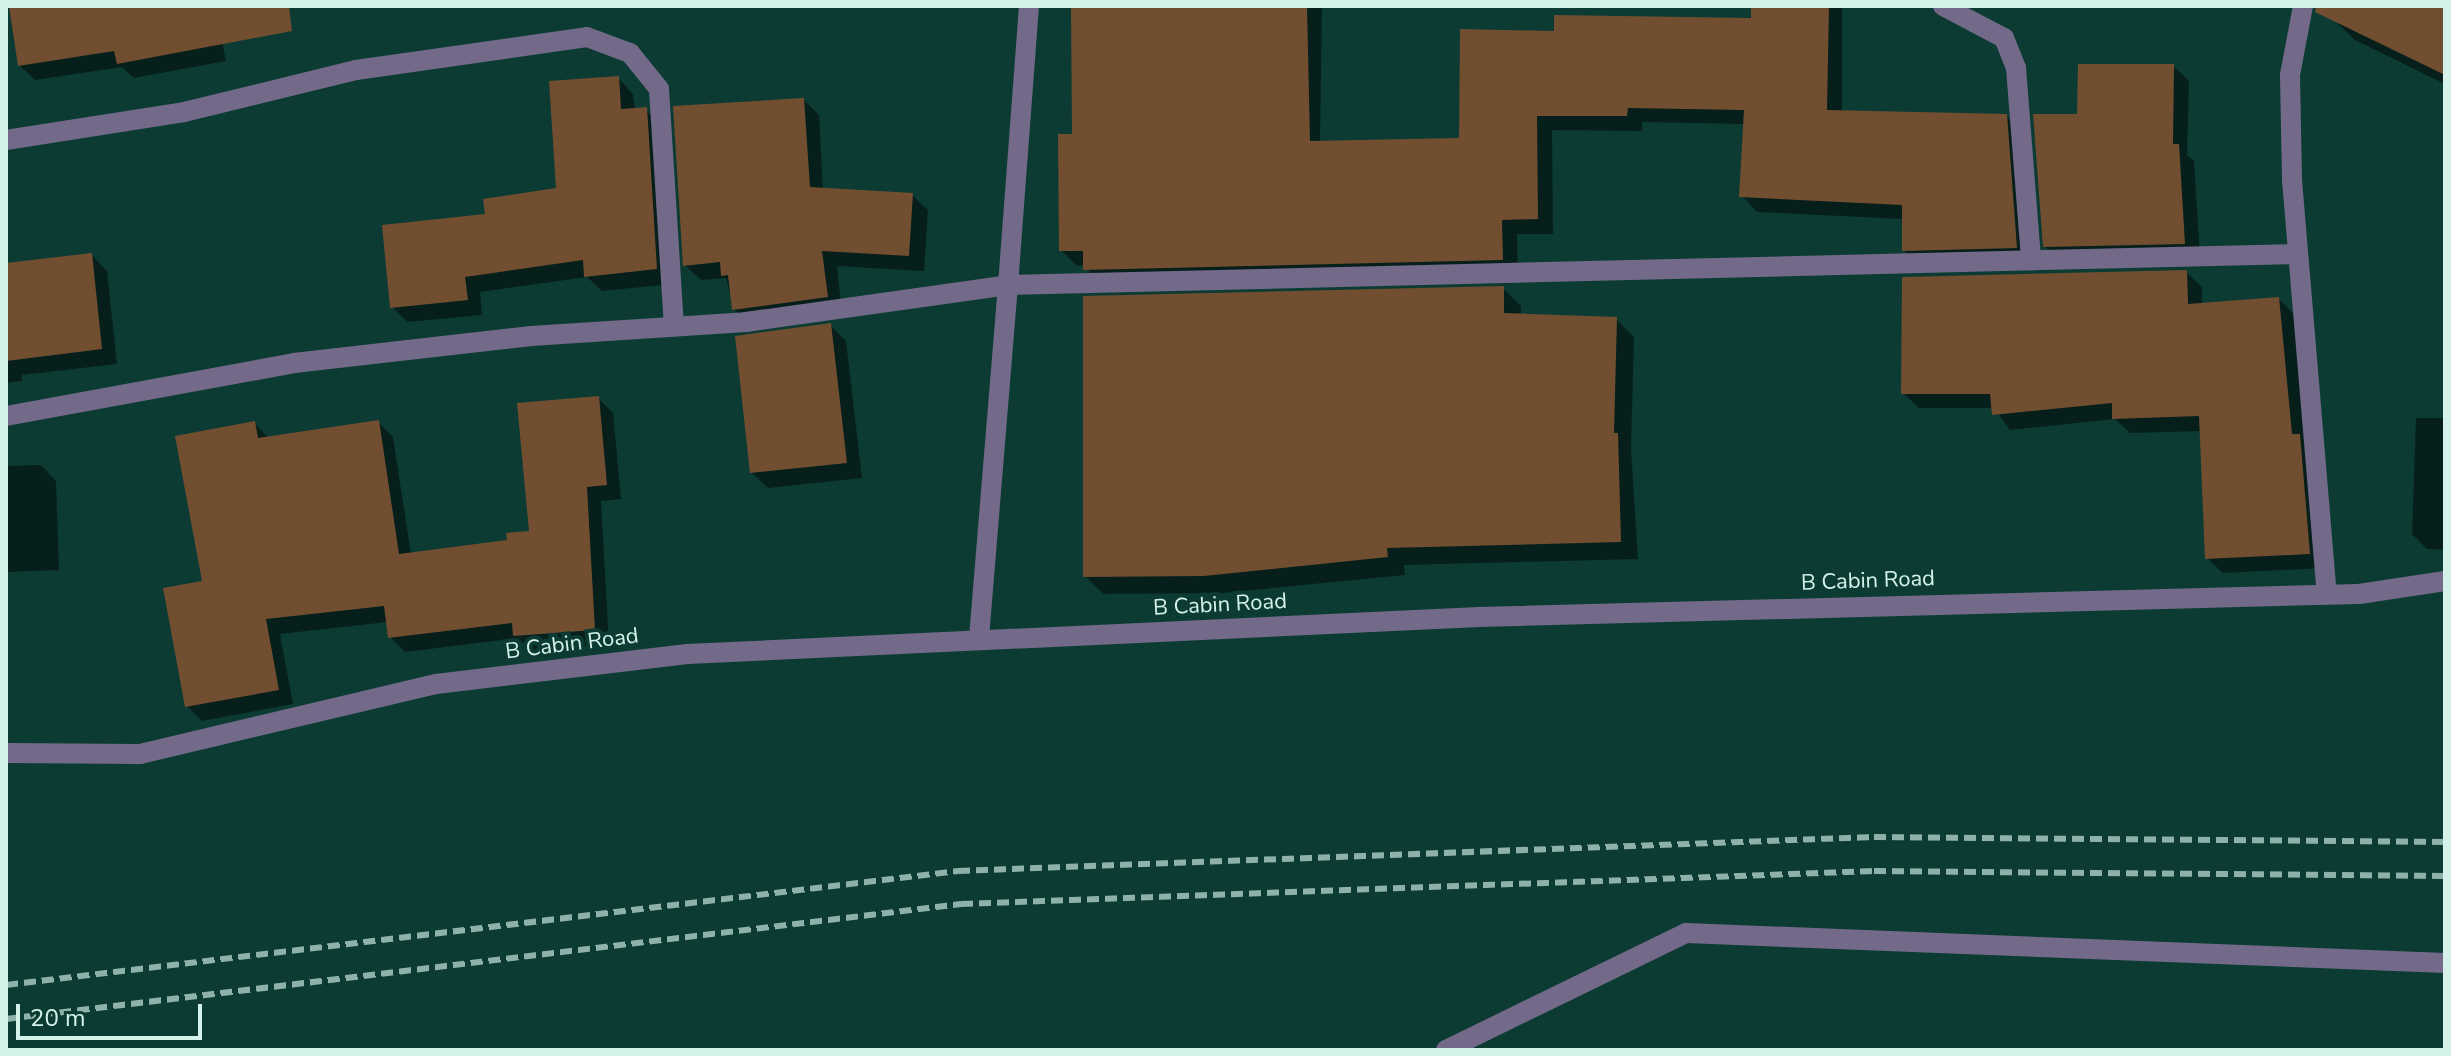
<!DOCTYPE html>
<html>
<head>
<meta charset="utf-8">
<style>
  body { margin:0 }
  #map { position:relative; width:2451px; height:1056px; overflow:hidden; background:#0c3b33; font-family:"Nunito Sans",sans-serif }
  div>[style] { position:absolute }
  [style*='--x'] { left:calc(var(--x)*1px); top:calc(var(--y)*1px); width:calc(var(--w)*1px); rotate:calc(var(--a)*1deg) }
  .shadow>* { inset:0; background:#0007 }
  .building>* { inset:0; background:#724e31 }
  .minor>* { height:20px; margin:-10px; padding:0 10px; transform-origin:10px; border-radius:10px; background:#736a89 }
  .rail>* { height:6px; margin-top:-3px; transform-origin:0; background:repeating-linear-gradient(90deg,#8eb2aa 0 12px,transparent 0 18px) }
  span { translate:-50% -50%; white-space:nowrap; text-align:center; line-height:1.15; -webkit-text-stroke:8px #0c3b33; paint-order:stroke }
  .street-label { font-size:22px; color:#d4f2ea }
  .frame { position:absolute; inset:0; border:8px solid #d4f2ea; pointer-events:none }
  .scale { position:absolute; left:16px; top:1004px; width:186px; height:36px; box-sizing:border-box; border:4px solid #d4f2ea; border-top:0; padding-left:10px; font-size:24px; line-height:28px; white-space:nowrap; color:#d4f2ea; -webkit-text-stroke:6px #0c3b33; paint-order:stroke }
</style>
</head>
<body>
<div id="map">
  <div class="shadow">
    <div style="clip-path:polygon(11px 6px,215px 6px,226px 61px,134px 78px,122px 67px,35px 80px,19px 65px)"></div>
    <div style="clip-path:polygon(1073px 6px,1322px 6px,1320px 143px,1461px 140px,1556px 33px,1753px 20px,1753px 6px,1842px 6px,1842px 112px,2006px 116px,2021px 132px,2031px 262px,1919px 265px,1904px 250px,1904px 219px,1757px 212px,1742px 196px,1745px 124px,1642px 122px,1642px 131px,1552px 130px,1553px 234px,1517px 234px,1518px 275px,1100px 285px,1085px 265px,1077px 266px,1061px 250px,1074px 136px)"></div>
    <div style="clip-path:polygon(2341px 6px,2445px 6px,2445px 84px,2355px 40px,2334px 20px)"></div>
    <div style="clip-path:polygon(2173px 66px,2189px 81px,2187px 155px,2194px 161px,2200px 258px,2060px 262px,2045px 246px,2079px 116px)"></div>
    <div style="clip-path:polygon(618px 78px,633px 94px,635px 110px,646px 110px,662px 125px,672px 284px,602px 291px,587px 277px,480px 292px,482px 315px,407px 322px,392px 307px,488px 215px,558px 190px)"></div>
    <div style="clip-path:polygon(804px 100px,819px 115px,823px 190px,912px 195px,928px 210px,924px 271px,837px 266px,842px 312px,749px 324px,734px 309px,726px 278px,701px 280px,685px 265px)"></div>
    <div style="clip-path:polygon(92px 255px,107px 271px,117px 364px,22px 375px,22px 381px,6px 383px,6px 265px)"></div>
    <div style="clip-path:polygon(2186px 272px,2202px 287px,2202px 305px,2279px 299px,2294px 314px,2324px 568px,2223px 573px,2207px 558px,2202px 431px,2130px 433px,2115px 419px,2010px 430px,1994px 408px,1919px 408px,1903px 393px)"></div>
    <div style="clip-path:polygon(1503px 288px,1521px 306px,1521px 316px,1616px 319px,1634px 337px,1631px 449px,1638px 559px,1404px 565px,1405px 575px,1223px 593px,1103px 594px,1085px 576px)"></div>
    <div style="clip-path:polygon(830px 325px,846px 341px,862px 478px,768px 488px,752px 473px)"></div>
    <div style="clip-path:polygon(598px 398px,613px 413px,621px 499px,601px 501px,609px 644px,530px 650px,518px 638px,405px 652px,390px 637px,388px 622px,280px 634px,293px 704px,202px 721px,187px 706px,204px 583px,254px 423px,269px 438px,378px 422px,393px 437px,411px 555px,509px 542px,531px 533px)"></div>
    <div style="clip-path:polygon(2416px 418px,2445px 418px,2445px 550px,2427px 549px,2412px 534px)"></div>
    <div style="clip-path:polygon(41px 465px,56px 481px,59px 570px,6px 572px,6px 466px)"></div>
  </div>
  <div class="building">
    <div style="clip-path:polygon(9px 6px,289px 6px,292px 31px,117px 64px,114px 51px,18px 66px)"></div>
    <div style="clip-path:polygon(1071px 6px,1307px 6px,1310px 141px,1459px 138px,1460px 29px,1554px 31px,1554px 15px,1751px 18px,1751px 6px,1829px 6px,1827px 110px,2007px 114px,2017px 248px,1902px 251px,1902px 205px,1739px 197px,1744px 110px,1628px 108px,1627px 116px,1537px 116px,1538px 219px,1502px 220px,1503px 260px,1083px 270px,1083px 251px,1059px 251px,1058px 134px,1072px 134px)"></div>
    <div style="clip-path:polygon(2316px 6px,2445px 6px,2445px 75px,2315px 12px)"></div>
    <div style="clip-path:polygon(2078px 64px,2174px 64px,2173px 144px,2179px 144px,2185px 244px,2043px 247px,2033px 114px,2077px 114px)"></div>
    <div style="clip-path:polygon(619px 76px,621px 109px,647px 107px,657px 269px,584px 277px,583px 260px,465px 277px,468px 300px,390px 308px,382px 225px,485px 214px,483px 199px,556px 188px,549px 81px)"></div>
    <div style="clip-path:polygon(804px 98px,810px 187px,913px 193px,909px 256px,822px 251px,828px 297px,732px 310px,728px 275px,721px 276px,720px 262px,683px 266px,673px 106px)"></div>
    <div style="clip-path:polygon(92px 253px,102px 349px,6px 361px,6px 263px)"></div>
    <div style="clip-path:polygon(2187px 270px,2188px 304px,2279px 297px,2292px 434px,2300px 434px,2310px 554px,2205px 559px,2199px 416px,2112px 419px,2112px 403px,1992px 415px,1990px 394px,1901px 394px,1902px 277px)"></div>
    <div style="clip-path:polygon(1504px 286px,1504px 313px,1617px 317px,1614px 433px,1618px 433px,1621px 542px,1387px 548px,1388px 557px,1204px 576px,1083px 577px,1083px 296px)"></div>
    <div style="clip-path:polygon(831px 323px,847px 463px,750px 473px,735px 336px)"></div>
    <div style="clip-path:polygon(599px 396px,607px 485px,587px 487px,595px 630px,513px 636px,512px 623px,388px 638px,384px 606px,266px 619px,279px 690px,185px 707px,163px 588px,202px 581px,175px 436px,255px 421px,258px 438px,379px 420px,399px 554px,507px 540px,506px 533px,529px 531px,517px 403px)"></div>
  </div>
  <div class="minor">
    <div style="--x:1029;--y:6;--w:280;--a:94.3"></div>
    <div style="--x:1008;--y:285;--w:1290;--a:-1.38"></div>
    <div style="--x:1943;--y:6;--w:69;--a:27.7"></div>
    <div style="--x:2004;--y:38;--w:32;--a:68"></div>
    <div style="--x:2016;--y:68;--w:193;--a:85.5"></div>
    <div style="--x:2303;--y:6;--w:70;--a:100.7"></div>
    <div style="--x:2290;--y:75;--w:105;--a:88.9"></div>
    <div style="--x:2292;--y:180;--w:416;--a:85.2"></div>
    <div style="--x:6;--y:140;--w:180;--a:-8.9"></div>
    <div style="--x:184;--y:112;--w:177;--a:-13.7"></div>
    <div style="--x:356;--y:70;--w:233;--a:-8.1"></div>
    <div style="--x:587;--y:37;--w:46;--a:20.4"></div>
    <div style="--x:630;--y:53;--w:46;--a:51.1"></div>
    <div style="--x:659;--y:89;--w:238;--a:86.4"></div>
    <div style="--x:6;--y:416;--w:293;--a:-10.4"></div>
    <div style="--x:294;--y:363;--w:239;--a:-6.5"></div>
    <div style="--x:531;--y:336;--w:215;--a:-3.7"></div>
    <div style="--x:746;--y:322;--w:265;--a:-8"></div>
    <div style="--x:1008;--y:285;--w:356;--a:94.7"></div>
    <div style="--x:6;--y:753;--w:134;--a:0.4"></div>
    <div style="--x:140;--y:754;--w:304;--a:-13.3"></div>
    <div style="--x:436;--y:684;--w:253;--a:-6.8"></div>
    <div style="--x:687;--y:654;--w:793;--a:-2.67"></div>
    <div style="--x:1479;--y:617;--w:880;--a:-1.5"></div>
    <div style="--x:2359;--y:594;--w:87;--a:-8.6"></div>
    <div style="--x:1446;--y:1050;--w:267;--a:-26"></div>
    <div style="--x:1686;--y:933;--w:760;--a:2.26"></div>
  </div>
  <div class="rail">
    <div style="--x:6;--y:985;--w:959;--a:-6.83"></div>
    <div style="--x:958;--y:871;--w:917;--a:-2.13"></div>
    <div style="--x:1874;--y:837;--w:571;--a:0.5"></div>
    <div style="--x:6;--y:1019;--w:962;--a:-6.87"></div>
    <div style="--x:961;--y:904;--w:914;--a:-2.07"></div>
    <div style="--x:1874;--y:871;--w:571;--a:0.5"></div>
  </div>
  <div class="street-label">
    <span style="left:1868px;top:581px;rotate:-2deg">B Cabin Road</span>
    <span style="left:1220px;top:605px;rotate:-3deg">B Cabin Road</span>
    <span style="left:572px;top:644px;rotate:-7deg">B Cabin Road</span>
  </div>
  <div class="frame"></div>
  <div class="scale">20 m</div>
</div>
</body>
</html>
